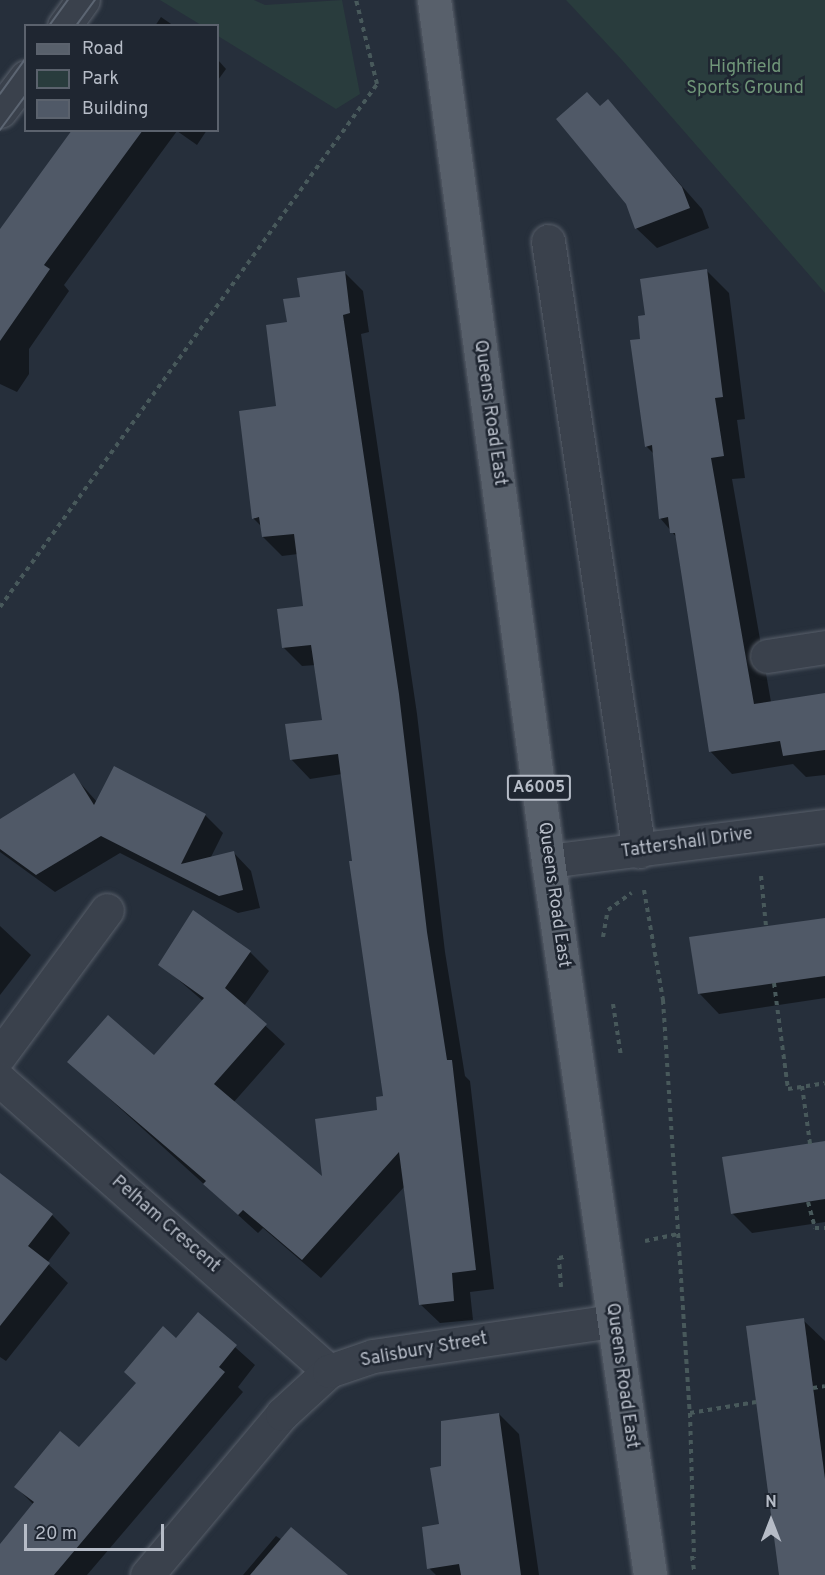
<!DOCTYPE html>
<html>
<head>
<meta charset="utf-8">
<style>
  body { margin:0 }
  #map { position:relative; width:825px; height:1575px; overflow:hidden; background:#262f3b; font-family:Overpass,sans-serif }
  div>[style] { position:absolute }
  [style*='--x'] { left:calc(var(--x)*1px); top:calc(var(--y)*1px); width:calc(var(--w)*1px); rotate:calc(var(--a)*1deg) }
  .green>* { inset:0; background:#293c3d }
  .shadow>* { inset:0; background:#0007 }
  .building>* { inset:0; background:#505967 }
  .path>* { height:4px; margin-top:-2px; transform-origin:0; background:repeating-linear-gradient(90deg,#48595b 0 4.5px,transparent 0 9px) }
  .roads { filter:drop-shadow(0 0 2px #585f6a) drop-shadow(0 0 2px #585f6a) }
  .minor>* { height:33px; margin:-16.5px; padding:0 16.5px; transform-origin:16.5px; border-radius:16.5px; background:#3a414c }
  .major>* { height:33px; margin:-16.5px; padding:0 16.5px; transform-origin:16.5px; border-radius:16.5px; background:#58606b }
  .tram>* { height:1.5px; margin:-0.75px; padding:0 0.75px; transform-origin:0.75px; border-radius:0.75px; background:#5c6572 }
  span { translate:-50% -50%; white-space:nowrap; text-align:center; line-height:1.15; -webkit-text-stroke:5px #1f2631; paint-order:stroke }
  .shield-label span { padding:2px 4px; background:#1f2631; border:2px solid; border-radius:4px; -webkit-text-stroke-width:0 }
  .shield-label { font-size:16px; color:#b6bcc7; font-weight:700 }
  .park-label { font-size:18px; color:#6f9578 }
  .street-label { font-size:18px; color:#b6bcc7 }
  .legend { position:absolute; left:24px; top:24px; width:195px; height:108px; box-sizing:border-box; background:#1f2631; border:2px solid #5b626d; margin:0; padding:8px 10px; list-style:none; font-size:18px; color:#b6bcc7 }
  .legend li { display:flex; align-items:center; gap:12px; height:30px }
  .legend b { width:30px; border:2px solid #5b626d }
  .north { position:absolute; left:741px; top:1491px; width:60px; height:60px; -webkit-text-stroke:4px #1f2631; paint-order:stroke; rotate:0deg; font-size:16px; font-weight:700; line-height:24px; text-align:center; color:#b6bcc7 }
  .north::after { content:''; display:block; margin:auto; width:21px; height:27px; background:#b6bcc7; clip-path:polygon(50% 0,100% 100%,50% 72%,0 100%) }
  .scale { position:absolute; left:24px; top:1524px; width:140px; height:27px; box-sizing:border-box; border:3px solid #b6bcc7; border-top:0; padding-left:8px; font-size:18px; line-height:21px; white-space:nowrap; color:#b6bcc7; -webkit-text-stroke:4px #1f2631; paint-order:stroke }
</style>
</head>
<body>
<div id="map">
  <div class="green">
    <div style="clip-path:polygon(160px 0,254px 0,265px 5px,342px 0,360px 94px,336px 109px,218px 36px,218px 26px,201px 25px)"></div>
    <div style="clip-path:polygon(566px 0,825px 0,825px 293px,622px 60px)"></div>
  </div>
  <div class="shadow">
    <div style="clip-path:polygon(161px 17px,174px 26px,155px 26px)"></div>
    <div style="clip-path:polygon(218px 60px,226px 69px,218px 80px)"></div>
    <div style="clip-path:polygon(607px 101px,702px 209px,709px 228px,657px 248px,636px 228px,600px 107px)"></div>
    <div style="clip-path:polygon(76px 130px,207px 130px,197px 145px,177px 131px,64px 285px,69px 291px,29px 349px,29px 374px,17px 392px,0 384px,0 231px)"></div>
    <div style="clip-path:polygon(707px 271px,729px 293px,745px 419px,737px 420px,745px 478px,732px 479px,771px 702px,825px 694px,825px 775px,806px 777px,793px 764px,732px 774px,710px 751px,678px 539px,660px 518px,654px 454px,646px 446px,642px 340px,647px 317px)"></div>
    <div style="clip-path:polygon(344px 272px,363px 291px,369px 332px,361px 334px,417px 714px,445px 952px,465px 1076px,470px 1081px,494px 1289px,470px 1292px,473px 1320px,440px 1323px,420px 1304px,405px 1186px,321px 1278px,263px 1228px,258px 1233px,69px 1062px,154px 1057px,203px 1001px,160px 964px,194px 912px,250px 952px,269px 971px,244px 1006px,285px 1044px,233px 1103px,324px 1180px,379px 1111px,385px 1098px,342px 774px,310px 779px,291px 759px,324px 721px,316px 665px,302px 666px,283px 647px,305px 608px,298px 554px,282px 556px,263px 537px,262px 527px,253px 518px,278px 407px,288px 323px,301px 298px)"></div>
    <div style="clip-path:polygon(73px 775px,97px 802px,205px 815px,223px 833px,210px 859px,234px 853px,251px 871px,260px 908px,238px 913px,120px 853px,55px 892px,0 852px,0 821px)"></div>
    <div style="clip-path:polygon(825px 919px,825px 998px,719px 1014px,699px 993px)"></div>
    <div style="clip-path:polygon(0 926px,31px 955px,0 995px)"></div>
    <div style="clip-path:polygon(825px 1143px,825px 1222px,752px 1233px,732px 1213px)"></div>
    <div style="clip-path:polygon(0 1184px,52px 1215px,70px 1233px,47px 1263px,68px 1283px,6px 1361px,0 1357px)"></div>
    <div style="clip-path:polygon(198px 1314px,255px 1365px,238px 1387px,243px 1392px,87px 1575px,0 1575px,0 1546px,34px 1505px,16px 1487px,79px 1450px)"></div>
    <div style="clip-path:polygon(803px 1320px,825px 1341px,825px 1575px,779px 1575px)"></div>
    <div style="clip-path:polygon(499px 1414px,519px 1434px,539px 1575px,436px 1575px,429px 1568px,440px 1526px,443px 1467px)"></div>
    <div style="clip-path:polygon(276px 1536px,282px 1540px,344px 1575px,243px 1575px)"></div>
  </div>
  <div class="building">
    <div style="clip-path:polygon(587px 92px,600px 106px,608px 99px,682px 187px,690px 208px,635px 229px,626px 204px,556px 119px)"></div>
    <div style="clip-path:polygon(72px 130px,143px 130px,44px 265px,50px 269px,0 341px,0 229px)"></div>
    <div style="clip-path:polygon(707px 269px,723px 397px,715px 398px,724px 456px,711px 458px,754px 704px,825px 693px,825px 750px,783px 756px,780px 741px,709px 752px,675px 533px,670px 533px,668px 517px,659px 519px,652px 445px,645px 447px,630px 340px,640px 339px,638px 316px,645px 315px,640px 279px)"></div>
    <div style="clip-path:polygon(345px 271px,350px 313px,343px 315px,399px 694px,427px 932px,447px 1060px,452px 1060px,476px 1270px,452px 1273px,454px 1301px,419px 1305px,399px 1152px,302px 1260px,243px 1210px,238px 1215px,203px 1184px,206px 1181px,67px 1062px,108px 1015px,154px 1055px,204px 998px,158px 965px,193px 910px,251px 951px,225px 988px,267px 1024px,214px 1084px,322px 1176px,315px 1119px,377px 1110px,376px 1097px,383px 1096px,349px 861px,352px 861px,338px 754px,290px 760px,285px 724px,322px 720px,311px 645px,282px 648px,277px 609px,303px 606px,294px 534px,262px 537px,259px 517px,252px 519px,239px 411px,276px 406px,266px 325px,287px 322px,283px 299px,300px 297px,297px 278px)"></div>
    <div style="clip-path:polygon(114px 766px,206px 814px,181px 864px,234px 851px,243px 890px,219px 896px,101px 836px,36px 875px,0 849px,0 819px,74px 773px,94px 805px)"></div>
    <div style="clip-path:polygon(825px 918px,825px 976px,698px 994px,689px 937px)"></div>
    <div style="clip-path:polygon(825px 1141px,825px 1199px,731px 1214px,722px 1157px)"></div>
    <div style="clip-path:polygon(0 1173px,53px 1214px,28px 1246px,50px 1263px,0 1326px)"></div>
    <div style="clip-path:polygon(198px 1312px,237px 1345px,219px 1367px,225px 1372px,54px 1575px,0 1575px,0 1544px,34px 1502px,14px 1487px,60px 1431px,79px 1447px,136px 1383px,124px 1372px,163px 1326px,176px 1338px)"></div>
    <div style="clip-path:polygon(804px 1318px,825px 1479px,825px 1575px,779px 1575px,746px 1326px)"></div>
    <div style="clip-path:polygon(499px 1413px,521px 1575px,461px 1575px,459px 1564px,427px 1569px,422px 1527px,439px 1524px,430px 1468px,441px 1466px,441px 1421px)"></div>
    <div style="clip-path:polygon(291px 1527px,348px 1575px,250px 1575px)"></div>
  </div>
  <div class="path">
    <div style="--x:0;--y:607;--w:645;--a:-54.21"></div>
    <div style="--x:377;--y:84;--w:87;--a:-104"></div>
    <div style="--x:761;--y:876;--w:50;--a:84.3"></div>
    <div style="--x:644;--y:890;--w:112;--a:80.2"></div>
    <div style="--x:663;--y:1000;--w:414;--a:86.3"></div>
    <div style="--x:690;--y:1413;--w:145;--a:88.4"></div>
    <div style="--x:603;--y:937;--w:27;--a:-80"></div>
    <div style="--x:608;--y:910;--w:29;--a:-36"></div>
    <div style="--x:774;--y:983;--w:107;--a:82.5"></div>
    <div style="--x:788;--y:1089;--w:37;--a:-9"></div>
    <div style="--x:613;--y:1004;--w:53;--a:81.3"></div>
    <div style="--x:802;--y:1086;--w:59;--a:82.1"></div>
    <div style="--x:808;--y:1202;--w:27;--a:75"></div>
    <div style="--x:815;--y:1228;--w:10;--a:0"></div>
    <div style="--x:645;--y:1241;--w:35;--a:-12"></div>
    <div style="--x:561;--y:1287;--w:29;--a:-94"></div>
    <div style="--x:559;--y:1258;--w:5;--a:-11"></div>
    <div style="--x:813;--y:1388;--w:12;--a:-9"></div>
    <div style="--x:690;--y:1413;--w:67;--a:-9.5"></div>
    <div style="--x:692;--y:1556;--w:14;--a:82"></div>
  </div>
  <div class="roads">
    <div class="minor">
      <div style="--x:64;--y:26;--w:32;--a:-54"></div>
      <div style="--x:0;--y:111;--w:43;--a:-52.6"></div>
      <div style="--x:548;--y:241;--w:617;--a:81.52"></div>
      <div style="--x:767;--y:656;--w:59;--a:-8.8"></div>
      <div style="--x:548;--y:861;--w:279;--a:-7.2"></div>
      <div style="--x:0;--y:1055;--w:180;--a:-53.6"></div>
      <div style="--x:0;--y:1080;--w:439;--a:41.5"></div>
      <div style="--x:147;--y:1575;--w:210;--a:-50"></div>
      <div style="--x:282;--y:1414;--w:64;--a:-42.5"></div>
      <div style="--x:329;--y:1371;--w:46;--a:-18.8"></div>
      <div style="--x:373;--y:1356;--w:243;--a:-8.3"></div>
    </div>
    <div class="major">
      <div style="--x:434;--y:0;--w:869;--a:82.46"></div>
      <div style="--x:548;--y:861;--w:721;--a:81.87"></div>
    </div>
  </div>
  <div class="tram">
    <div style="--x:49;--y:26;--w:32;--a:-54"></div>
    <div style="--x:76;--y:26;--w:32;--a:-54"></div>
    <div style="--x:0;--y:94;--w:44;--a:-54.2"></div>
    <div style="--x:0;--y:130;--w:44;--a:-53.4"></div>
  </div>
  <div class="shield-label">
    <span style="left:539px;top:788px">A6005</span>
  </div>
  <div class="park-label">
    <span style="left:745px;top:79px">Highfield<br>Sports Ground</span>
  </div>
  <div class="street-label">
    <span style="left:489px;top:413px;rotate:82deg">Queens Road East</span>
    <span style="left:687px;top:844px;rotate:-8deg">Tattershall Drive</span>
    <span style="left:553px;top:895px;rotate:82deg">Queens Road East</span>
    <span style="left:165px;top:1225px;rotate:41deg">Pelham Crescent</span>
    <span style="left:424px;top:1351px;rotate:-10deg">Salisbury Street</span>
    <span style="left:621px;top:1376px;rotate:82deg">Queens Road East</span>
  </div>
  <ul class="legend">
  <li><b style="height:8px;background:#58606b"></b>Road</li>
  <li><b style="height:16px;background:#293c3d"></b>Park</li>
  <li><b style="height:16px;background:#505967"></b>Building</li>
  </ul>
  <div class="north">N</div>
  <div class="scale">20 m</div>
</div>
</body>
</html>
